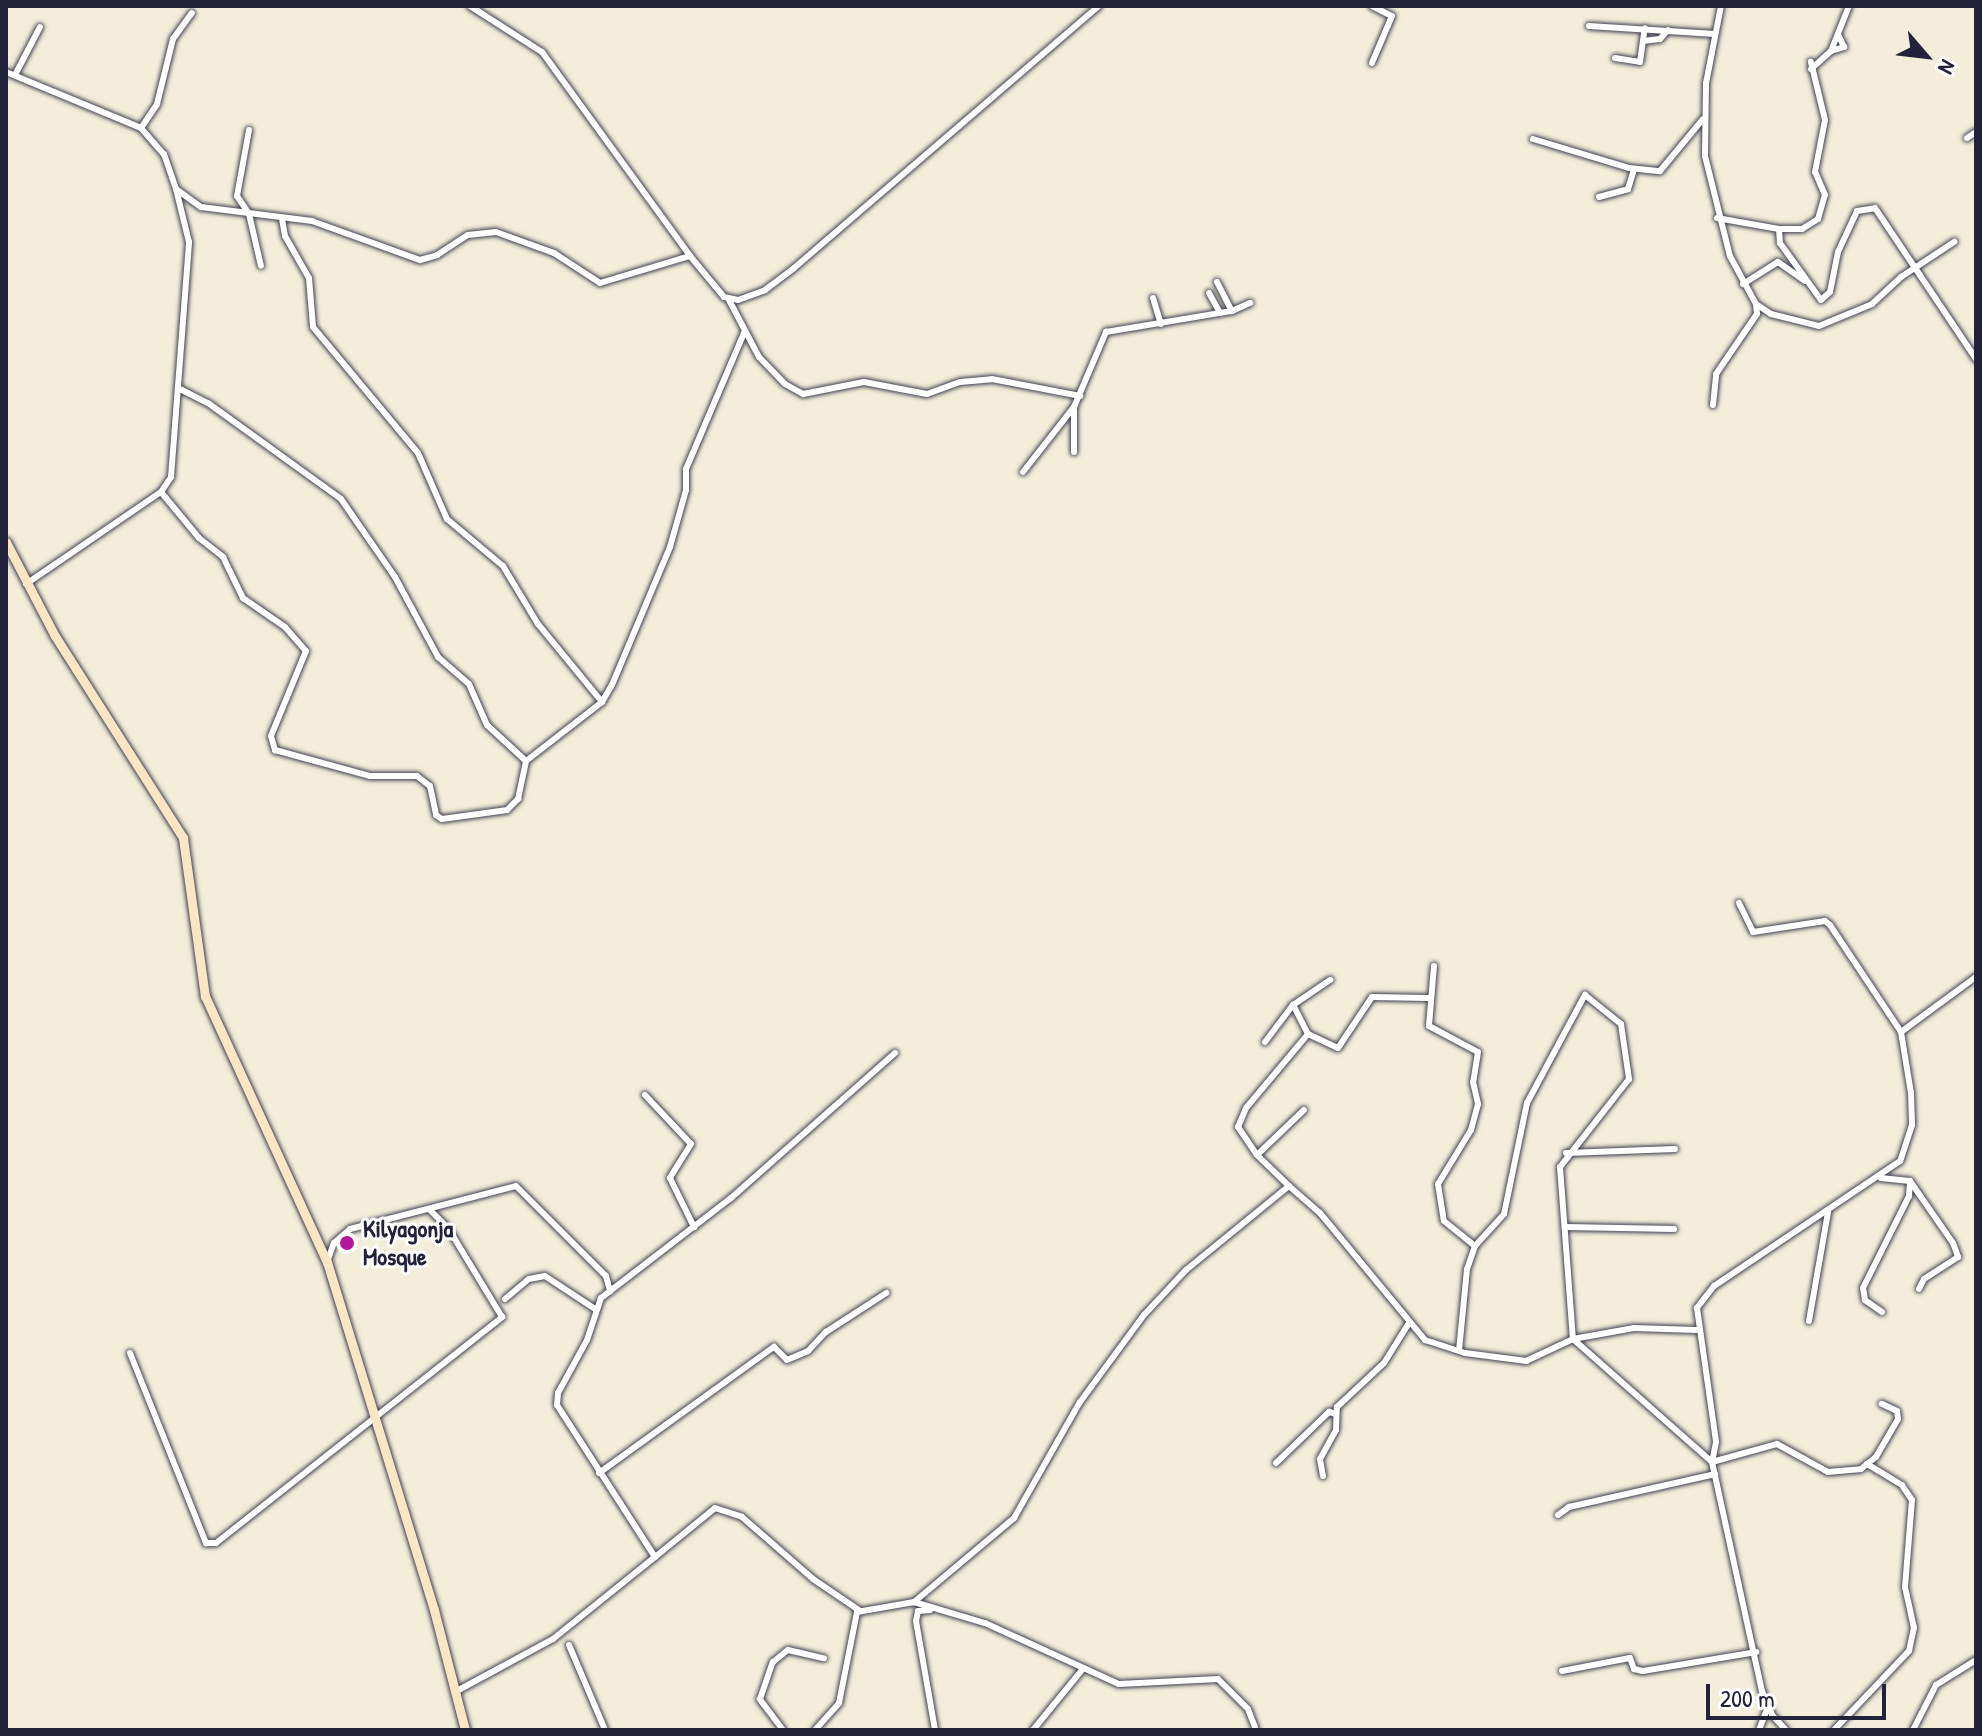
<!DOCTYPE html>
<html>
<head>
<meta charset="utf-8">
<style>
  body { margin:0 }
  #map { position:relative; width:1982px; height:1736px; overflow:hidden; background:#f2eeda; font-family:"Patrick Hand",sans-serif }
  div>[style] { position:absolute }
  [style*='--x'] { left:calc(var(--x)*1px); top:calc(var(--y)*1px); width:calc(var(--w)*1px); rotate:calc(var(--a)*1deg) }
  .roads { filter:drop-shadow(0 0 2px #414153) drop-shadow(0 0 2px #414153) }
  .street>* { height:6px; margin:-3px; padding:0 3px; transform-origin:3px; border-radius:3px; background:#fff }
  .secondary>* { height:9px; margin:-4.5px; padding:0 4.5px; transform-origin:4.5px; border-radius:4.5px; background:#fbe6c4 }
  .dots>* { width:22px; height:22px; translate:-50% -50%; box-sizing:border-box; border:4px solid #fff; border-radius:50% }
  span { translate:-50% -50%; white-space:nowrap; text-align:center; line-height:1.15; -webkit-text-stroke:6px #fff; paint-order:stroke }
  .poi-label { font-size:24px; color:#22223b; font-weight:700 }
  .left { translate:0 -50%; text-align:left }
  .frame { position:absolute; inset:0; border:8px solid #22223b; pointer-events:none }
  .north { position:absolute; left:1886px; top:16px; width:80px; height:80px; -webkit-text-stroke:6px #fff; paint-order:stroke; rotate:118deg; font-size:22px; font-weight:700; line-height:32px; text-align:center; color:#22223b }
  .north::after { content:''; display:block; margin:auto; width:28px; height:36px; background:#22223b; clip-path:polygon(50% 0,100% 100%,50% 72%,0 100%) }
  .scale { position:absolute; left:1706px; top:1684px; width:180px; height:36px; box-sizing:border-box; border:4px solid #22223b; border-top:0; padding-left:10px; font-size:24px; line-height:28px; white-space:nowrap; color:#22223b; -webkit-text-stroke:6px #fff; paint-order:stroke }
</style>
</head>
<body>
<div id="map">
  <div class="roads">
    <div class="street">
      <div style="--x:470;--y:6;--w:85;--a:32.6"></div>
      <div style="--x:542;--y:52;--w:252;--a:54"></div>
      <div style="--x:1372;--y:6;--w:22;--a:27"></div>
      <div style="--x:1392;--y:16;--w:51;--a:113.1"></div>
      <div style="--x:1721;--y:6;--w:78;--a:101"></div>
      <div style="--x:1706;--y:83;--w:73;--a:90.8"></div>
      <div style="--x:1705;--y:156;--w:103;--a:76"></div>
      <div style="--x:1730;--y:256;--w:55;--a:61.6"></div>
      <div style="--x:1756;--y:304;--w:18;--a:34"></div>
      <div style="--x:1771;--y:314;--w:49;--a:14"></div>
      <div style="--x:1819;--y:326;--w:57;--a:-22.5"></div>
      <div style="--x:1872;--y:304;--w:40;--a:-43"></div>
      <div style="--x:1901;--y:277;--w:64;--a:-33.4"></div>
      <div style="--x:1589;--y:26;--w:126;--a:3.6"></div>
      <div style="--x:1643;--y:41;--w:17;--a:-7"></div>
      <div style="--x:1660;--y:39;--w:12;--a:-48"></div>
      <div style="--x:1831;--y:51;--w:14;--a:-17"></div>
      <div style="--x:1844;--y:47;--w:14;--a:-115"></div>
      <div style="--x:1615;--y:58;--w:25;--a:9"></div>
      <div style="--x:1640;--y:62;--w:34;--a:-82"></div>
      <div style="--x:1811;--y:69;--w:27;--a:-42"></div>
      <div style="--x:1831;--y:51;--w:48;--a:-68.2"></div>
      <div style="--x:6;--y:72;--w:146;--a:22.5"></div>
      <div style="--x:141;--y:128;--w:35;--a:49"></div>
      <div style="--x:164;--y:154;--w:37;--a:71"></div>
      <div style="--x:176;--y:189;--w:31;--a:36"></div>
      <div style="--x:201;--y:207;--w:112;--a:7.2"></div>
      <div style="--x:312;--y:221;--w:115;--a:19.9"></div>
      <div style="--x:420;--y:260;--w:18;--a:-16"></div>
      <div style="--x:437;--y:255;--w:37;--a:-33"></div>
      <div style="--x:468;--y:235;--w:28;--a:-6"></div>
      <div style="--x:496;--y:232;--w:62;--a:19.9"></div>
      <div style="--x:554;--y:253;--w:55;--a:33.1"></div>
      <div style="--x:600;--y:283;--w:94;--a:-16.7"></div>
      <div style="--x:690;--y:256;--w:53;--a:50.3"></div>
      <div style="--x:724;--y:297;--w:14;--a:12"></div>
      <div style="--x:738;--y:300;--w:29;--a:-20"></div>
      <div style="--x:765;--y:290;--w:36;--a:-37"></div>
      <div style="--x:794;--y:268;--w:402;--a:-40.7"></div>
      <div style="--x:15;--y:75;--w:54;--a:-62.5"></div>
      <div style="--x:141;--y:128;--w:29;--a:-56"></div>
      <div style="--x:157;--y:104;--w:67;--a:-76.2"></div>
      <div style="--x:173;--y:39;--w:32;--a:-54"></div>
      <div style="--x:249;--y:130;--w:67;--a:100.3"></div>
      <div style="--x:237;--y:196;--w:22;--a:56"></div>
      <div style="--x:249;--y:214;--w:53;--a:77"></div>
      <div style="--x:1967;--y:138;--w:11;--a:-34"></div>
      <div style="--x:1533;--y:139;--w:100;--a:16.8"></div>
      <div style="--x:1629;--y:168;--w:31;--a:6"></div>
      <div style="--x:1660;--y:171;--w:67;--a:-50.4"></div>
      <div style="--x:1599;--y:197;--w:30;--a:-15"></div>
      <div style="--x:1628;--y:189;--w:21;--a:-73"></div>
      <div style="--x:1717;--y:218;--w:63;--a:10.1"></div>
      <div style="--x:1779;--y:229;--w:23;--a:0"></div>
      <div style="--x:1802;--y:229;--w:19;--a:-32"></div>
      <div style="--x:1818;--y:219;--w:25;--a:-74"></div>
      <div style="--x:1825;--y:195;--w:25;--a:-113"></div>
      <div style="--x:1815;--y:172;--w:53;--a:-79.1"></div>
      <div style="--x:1825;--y:120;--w:60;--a:-103.6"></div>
      <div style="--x:282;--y:219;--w:17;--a:80"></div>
      <div style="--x:285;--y:236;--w:48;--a:60.3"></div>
      <div style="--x:309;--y:278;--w:49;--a:85.3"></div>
      <div style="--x:313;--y:327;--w:164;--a:50.2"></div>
      <div style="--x:418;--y:453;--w:72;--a:66.3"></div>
      <div style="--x:447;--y:519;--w:73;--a:40"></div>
      <div style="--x:503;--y:566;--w:68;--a:58.9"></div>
      <div style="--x:538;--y:624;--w:101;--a:50.6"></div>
      <div style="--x:1779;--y:229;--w:14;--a:86"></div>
      <div style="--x:1780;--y:243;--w:70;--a:54.3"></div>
      <div style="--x:1821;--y:300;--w:12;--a:-42"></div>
      <div style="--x:1830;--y:292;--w:41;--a:-78.7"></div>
      <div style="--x:1838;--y:252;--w:45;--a:-65.1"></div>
      <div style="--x:1857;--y:211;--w:18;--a:-9"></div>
      <div style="--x:1875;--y:208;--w:182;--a:56.2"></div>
      <div style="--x:1217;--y:282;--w:33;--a:63"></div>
      <div style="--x:1743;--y:284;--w:41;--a:-32.2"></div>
      <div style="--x:1778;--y:262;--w:33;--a:35"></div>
      <div style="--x:1209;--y:293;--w:23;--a:61"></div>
      <div style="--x:1153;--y:298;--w:27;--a:73"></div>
      <div style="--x:729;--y:300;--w:64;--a:62.2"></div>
      <div style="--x:759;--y:357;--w:37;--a:46"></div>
      <div style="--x:785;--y:384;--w:21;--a:29"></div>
      <div style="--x:803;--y:394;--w:62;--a:-11.1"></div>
      <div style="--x:864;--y:382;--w:64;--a:10.8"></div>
      <div style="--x:927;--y:394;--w:35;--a:-20"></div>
      <div style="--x:960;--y:382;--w:32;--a:-5"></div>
      <div style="--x:992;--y:379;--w:90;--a:10.9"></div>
      <div style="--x:178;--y:388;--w:34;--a:27"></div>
      <div style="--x:208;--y:403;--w:164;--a:35.8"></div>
      <div style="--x:341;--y:499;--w:95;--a:55.3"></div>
      <div style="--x:395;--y:577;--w:91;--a:61.7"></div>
      <div style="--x:438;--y:657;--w:41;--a:41.1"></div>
      <div style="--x:469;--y:684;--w:45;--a:66.3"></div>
      <div style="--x:487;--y:725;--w:53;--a:42.7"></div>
      <div style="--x:526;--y:761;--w:96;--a:-37.8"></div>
      <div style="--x:602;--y:702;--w:20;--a:-60"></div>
      <div style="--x:612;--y:685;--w:150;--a:-67.2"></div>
      <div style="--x:670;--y:547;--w:59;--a:-74.3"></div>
      <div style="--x:686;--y:490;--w:21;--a:-90"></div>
      <div style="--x:686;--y:469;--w:150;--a:-66.9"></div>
      <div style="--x:1713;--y:405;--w:31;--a:-84"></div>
      <div style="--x:1716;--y:374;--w:73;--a:-55.7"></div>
      <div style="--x:1757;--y:314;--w:10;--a:-96"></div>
      <div style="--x:1074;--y:452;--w:45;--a:-90"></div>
      <div style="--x:1074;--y:407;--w:82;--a:-66.9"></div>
      <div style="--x:1106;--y:332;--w:128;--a:-9.5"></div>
      <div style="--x:1232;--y:311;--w:20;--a:-24"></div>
      <div style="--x:1023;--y:472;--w:83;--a:-51.9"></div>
      <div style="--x:161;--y:492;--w:60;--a:50.4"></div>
      <div style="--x:199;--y:538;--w:31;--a:38"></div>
      <div style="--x:223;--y:557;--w:46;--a:64"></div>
      <div style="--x:243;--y:598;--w:51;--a:34.6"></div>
      <div style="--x:285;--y:627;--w:32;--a:49"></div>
      <div style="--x:306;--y:651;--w:92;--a:112.4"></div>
      <div style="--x:271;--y:736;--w:15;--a:74"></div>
      <div style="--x:275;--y:750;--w:98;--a:15.3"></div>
      <div style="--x:370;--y:776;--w:47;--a:0"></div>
      <div style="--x:417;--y:776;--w:16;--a:38"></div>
      <div style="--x:430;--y:786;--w:30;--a:78"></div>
      <div style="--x:436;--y:815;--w:7;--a:34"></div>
      <div style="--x:442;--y:819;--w:66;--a:-7.9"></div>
      <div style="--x:507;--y:810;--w:16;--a:-45"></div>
      <div style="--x:518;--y:799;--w:39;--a:-78"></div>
      <div style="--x:26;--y:584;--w:163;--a:-34.3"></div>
      <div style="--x:161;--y:492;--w:18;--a:-56"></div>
      <div style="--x:171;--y:477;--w:236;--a:-85.6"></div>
      <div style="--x:189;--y:242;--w:55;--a:-103.8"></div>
      <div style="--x:1739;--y:903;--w:32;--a:64"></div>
      <div style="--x:1753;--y:932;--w:73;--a:-8.7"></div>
      <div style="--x:1825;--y:921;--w:6;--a:39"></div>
      <div style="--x:1830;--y:925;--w:128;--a:56.4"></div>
      <div style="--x:1901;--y:1032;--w:62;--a:80.7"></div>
      <div style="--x:1911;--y:1093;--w:32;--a:88"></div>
      <div style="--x:1912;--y:1125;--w:38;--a:108"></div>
      <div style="--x:1900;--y:1161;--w:224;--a:146.1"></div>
      <div style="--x:1714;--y:1286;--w:28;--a:128"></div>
      <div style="--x:1697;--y:1308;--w:135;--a:81.9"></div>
      <div style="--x:1716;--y:1442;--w:20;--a:101"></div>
      <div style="--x:1712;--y:1462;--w:234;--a:77.7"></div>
      <div style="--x:1762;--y:1691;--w:26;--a:67"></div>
      <div style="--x:1772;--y:1715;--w:21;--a:47"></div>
      <div style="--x:1434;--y:966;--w:60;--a:94.8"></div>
      <div style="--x:1429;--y:1026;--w:55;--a:28"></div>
      <div style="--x:1478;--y:1052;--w:30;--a:99"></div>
      <div style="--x:1473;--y:1082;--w:23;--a:77"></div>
      <div style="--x:1478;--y:1104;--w:27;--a:105"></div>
      <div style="--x:1471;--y:1130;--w:63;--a:121.4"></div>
      <div style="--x:1438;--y:1184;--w:37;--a:81"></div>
      <div style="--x:1444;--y:1221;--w:40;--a:39"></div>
      <div style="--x:1475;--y:1246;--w:24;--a:109"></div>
      <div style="--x:1467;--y:1269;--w:82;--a:95.6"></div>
      <div style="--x:1901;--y:1032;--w:93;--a:-36.3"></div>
      <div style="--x:1308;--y:1034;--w:33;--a:25"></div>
      <div style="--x:1338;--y:1048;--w:61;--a:-56.3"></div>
      <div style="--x:1372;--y:997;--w:57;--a:1"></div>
      <div style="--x:1265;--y:1042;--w:46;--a:-52.9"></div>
      <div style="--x:1293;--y:1005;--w:45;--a:-34"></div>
      <div style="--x:645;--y:1095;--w:67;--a:46.8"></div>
      <div style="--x:691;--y:1144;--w:40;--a:122"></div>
      <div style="--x:670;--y:1178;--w:55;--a:63.9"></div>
      <div style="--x:1566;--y:1153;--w:109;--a:-2.1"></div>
      <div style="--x:1257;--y:1155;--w:65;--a:-43.8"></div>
      <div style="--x:1881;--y:1178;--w:29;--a:6"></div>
      <div style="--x:1910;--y:1181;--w:75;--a:55.3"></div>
      <div style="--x:1953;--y:1243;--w:15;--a:70"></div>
      <div style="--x:1958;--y:1257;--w:40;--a:147.1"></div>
      <div style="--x:1924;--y:1279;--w:11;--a:117"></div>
      <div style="--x:1289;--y:1186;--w:45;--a:-135.9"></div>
      <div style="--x:1257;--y:1155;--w:34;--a:-124"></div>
      <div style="--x:1238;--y:1127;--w:21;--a:-67"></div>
      <div style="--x:1246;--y:1108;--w:97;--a:-50"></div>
      <div style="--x:1308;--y:1034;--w:33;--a:-117"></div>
      <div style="--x:1566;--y:1227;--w:108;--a:1.1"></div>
      <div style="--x:1475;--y:1246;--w:43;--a:-47.8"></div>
      <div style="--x:1504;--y:1214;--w:113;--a:-78.3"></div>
      <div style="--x:1527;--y:1103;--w:123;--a:-61.8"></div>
      <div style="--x:1585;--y:995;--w:46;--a:38.9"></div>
      <div style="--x:1621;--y:1024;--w:56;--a:81.7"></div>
      <div style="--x:1629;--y:1079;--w:112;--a:128.1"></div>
      <div style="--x:1560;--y:1167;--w:172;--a:85.7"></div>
      <div style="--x:1573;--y:1339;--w:62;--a:-10.2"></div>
      <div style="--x:1634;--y:1328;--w:63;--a:1.8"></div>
      <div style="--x:327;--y:1262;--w:20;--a:-70"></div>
      <div style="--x:334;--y:1243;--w:21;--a:-41"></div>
      <div style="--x:350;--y:1229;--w:171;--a:-14.5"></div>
      <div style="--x:516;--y:1186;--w:127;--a:45"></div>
      <div style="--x:606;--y:1276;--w:16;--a:75"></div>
      <div style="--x:505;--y:1299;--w:31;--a:-40"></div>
      <div style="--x:529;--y:1279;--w:16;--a:-11"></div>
      <div style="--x:545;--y:1276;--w:60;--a:33.4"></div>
      <div style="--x:1882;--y:1312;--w:21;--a:-145"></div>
      <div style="--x:1865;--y:1300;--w:12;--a:-99"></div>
      <div style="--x:1863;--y:1288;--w:103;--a:-63.4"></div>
      <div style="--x:1909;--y:1196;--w:15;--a:-86"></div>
      <div style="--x:1809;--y:1321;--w:111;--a:-80.1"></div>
      <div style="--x:130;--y:1353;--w:205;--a:68.2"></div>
      <div style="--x:206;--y:1543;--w:10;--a:0"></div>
      <div style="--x:216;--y:1543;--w:365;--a:-38.3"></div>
      <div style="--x:502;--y:1317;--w:104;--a:-121.2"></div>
      <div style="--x:448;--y:1228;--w:25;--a:-135"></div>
      <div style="--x:1276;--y:1463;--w:74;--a:-43.9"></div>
      <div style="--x:1329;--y:1412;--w:7;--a:16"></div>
      <div style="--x:599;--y:1473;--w:216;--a:-35.8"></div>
      <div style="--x:774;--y:1347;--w:18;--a:45"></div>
      <div style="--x:787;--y:1360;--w:23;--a:-23"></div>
      <div style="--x:808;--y:1351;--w:26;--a:-47"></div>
      <div style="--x:826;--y:1332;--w:72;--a:-33"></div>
      <div style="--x:1323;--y:1476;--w:17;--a:-100"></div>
      <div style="--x:1320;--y:1459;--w:33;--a:-61"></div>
      <div style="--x:1336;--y:1430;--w:23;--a:-88"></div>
      <div style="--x:1337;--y:1407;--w:64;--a:-43.1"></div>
      <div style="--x:1384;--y:1363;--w:47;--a:-58"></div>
      <div style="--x:1558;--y:1515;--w:14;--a:-36"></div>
      <div style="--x:1569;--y:1507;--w:150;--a:-12.7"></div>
      <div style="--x:655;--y:1557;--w:77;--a:-39.2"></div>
      <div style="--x:715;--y:1508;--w:28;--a:18"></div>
      <div style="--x:742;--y:1517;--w:94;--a:41.1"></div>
      <div style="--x:813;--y:1579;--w:57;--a:34.2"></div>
      <div style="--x:914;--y:1602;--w:74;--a:16.5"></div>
      <div style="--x:985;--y:1623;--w:147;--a:24.5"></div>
      <div style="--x:1119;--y:1684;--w:99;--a:-2.9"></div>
      <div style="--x:1218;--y:1679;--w:42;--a:45"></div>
      <div style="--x:1248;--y:1709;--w:22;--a:69"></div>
      <div style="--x:930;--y:1610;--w:12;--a:175"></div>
      <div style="--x:918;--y:1611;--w:10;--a:101"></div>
      <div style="--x:916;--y:1621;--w:111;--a:80.1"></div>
      <div style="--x:569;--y:1645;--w:92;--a:67"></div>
      <div style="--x:1562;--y:1671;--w:69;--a:-10.8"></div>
      <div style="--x:1630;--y:1658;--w:12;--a:70"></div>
      <div style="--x:1634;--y:1669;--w:9;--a:13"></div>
      <div style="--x:1643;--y:1671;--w:115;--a:-9.5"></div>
      <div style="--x:455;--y:1692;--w:111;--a:-28.4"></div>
      <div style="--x:553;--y:1639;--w:131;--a:-38.8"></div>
      <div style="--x:655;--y:1557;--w:181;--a:-122.8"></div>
      <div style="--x:557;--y:1405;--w:12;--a:-85"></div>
      <div style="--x:558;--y:1393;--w:60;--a:-61.3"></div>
      <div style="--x:587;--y:1340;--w:44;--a:-71.6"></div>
      <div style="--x:601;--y:1298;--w:164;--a:-37.6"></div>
      <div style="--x:731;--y:1198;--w:219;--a:-41.5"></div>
      <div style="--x:783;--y:1730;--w:39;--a:-127"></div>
      <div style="--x:760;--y:1699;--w:39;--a:-71"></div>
      <div style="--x:773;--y:1662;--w:19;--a:-39"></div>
      <div style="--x:788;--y:1650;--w:37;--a:13"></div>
      <div style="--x:815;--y:1730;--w:36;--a:-48"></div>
      <div style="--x:839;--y:1703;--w:93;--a:-78.8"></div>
      <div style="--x:857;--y:1612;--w:58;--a:-10"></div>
      <div style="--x:914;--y:1602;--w:131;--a:-40"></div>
      <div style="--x:1014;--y:1518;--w:133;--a:-60.4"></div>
      <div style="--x:1080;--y:1402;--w:108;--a:-53.7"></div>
      <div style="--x:1144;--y:1315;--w:62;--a:-47"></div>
      <div style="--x:1186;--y:1270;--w:133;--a:-39.2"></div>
      <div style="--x:1289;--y:1186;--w:41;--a:41.1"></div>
      <div style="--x:1320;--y:1213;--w:165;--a:50.4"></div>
      <div style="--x:1425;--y:1340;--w:42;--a:18"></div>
      <div style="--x:1465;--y:1353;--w:62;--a:7.5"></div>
      <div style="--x:1526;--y:1361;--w:52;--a:-25.1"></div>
      <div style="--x:1573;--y:1339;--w:186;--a:41.5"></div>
      <div style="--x:1712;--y:1462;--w:67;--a:-15.5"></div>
      <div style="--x:1777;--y:1444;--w:58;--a:28.8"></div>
      <div style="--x:1828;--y:1472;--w:33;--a:-5"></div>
      <div style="--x:1861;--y:1469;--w:19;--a:-39"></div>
      <div style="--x:1876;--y:1457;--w:44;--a:-59.9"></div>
      <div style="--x:1898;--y:1419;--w:8;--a:-97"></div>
      <div style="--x:1897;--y:1411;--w:17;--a:-155"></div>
      <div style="--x:1033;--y:1730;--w:77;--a:-50.8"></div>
      <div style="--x:1759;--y:1730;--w:25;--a:-69"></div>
      <div style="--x:1834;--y:1730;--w:109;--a:-46.5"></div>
      <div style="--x:1909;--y:1651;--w:24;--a:-78"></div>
      <div style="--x:1914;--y:1628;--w:42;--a:-102.4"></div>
      <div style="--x:1905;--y:1587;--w:87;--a:-85.4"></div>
      <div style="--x:1912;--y:1500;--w:18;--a:-124"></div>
      <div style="--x:1902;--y:1485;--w:41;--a:-149"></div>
      <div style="--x:1913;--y:1730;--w:51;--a:-62.9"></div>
      <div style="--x:1936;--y:1685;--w:47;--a:-32"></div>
    </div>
    <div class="secondary">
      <div style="--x:6;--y:542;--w:106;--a:62.5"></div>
      <div style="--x:55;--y:636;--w:239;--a:57.6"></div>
      <div style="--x:183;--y:838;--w:160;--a:82.1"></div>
      <div style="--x:205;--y:996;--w:293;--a:65.4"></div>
      <div style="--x:327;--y:1262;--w:364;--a:72.9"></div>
      <div style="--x:434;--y:1610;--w:124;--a:75.5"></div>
    </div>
  </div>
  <div class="dots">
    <div style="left:347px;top:1243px;background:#b5179e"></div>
  </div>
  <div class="poi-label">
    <span class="left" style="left:363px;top:1243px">Kilyagonja<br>Mosque</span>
  </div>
  <div class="frame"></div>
  <div class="north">N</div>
  <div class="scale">200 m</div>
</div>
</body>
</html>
